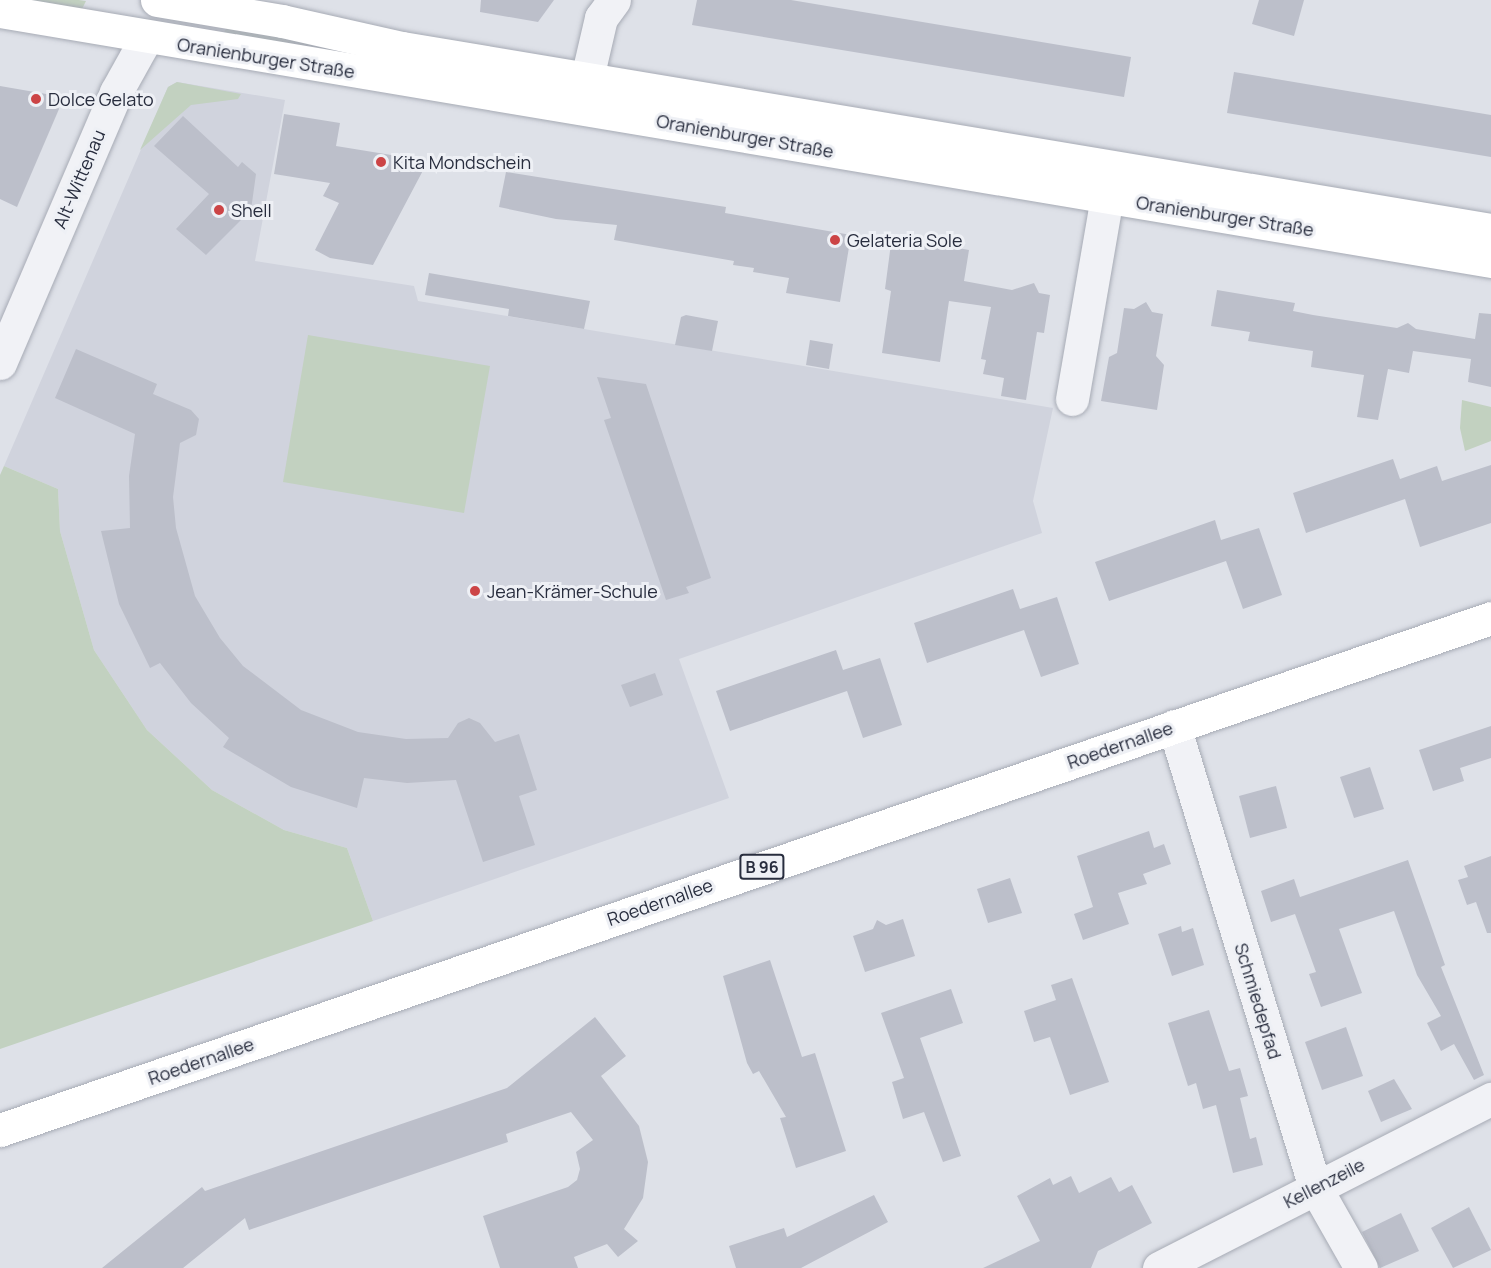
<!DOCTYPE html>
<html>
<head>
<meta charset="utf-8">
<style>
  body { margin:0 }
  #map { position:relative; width:1491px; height:1268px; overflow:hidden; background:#dee1e8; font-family:Manrope,sans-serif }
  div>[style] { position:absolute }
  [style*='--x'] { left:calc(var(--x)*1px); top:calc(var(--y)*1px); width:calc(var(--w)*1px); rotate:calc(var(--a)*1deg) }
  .built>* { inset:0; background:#d0d3dd }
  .green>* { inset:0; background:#c2d1c0 }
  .building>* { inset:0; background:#bcbfca }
  .roads { filter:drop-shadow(0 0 2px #a7abb5) drop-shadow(0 0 2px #a7abb5) }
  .minor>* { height:33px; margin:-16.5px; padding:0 16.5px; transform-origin:16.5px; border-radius:16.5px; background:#f1f2f6 }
  .major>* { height:33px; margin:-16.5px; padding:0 16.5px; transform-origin:16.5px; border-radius:16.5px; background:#fff }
  .dots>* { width:16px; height:16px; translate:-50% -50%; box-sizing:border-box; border:3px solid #eef0f5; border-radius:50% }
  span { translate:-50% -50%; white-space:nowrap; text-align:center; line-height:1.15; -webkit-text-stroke:6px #eef0f5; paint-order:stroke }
  .shield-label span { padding:2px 4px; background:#eef0f5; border:2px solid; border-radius:4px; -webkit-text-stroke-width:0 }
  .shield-label { font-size:16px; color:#282d3e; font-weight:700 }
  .street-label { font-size:18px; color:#282d3e }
  .poi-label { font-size:18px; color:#282d3e }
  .left { translate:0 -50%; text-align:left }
</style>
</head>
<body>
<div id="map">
  <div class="built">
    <div style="clip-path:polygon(177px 82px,285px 100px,255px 261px,414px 286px,418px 301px,1053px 408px,1033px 501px,1042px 533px,679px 659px,729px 798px,373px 921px,347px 848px,284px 830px,212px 790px,147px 730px,94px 650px,60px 531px,58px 489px,4px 466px,168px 87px)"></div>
  </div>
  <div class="green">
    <div style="clip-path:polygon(16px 0,79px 0,86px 1px,81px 11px)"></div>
    <div style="clip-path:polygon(229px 24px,368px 57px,221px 37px)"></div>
    <div style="clip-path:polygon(177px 82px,241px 94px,238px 99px,191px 105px,140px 150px,168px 87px)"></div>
    <div style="clip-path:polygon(308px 335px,490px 366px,464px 513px,283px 482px)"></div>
    <div style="clip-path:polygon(1462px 400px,1491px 407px,1491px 441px,1465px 451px,1460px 428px)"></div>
    <div style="clip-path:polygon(4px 466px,58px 489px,60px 531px,94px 650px,147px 730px,212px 790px,284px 830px,347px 848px,373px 921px,0 1049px,0 475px)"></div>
  </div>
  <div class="building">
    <div style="clip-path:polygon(481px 0,554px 0,538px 22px,480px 12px)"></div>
    <div style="clip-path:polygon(697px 0,791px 0,1131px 57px,1124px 97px,692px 25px)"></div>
    <div style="clip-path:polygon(1259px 0,1304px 0,1294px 36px,1252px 24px)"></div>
    <div style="clip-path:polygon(1234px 72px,1491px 115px,1491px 157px,1227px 113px)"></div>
    <div style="clip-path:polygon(0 86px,52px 95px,59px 109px,17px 207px,0 199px)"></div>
    <div style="clip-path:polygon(284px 114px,340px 123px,336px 146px,428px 161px,373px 265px,330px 258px,315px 250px,339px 203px,323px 196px,330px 183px,274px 174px)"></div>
    <div style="clip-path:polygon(183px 116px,238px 167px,242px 162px,256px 174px,251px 210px,206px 255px,176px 229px,209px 194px,154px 146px)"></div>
    <div style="clip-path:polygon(506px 172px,726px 207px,725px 213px,851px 235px,840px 302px,786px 293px,789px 278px,753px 272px,754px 268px,733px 265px,734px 261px,614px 240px,617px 225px,556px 219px,499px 207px)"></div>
    <div style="clip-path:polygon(892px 236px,969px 250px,964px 281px,1012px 290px,1034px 283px,1039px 293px,1050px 295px,1044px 333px,1037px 332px,1026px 400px,1001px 396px,1004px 378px,983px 374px,986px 360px,981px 359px,991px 307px,949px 301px,940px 362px,882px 353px,891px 291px,885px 289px)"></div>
    <div style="clip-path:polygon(429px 273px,590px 301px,584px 329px,508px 316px,509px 309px,425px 295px)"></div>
    <div style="clip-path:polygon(1217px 290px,1295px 303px,1293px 311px,1313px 315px,1397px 328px,1408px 323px,1416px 329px,1475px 339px,1479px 313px,1491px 314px,1491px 387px,1468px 382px,1471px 359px,1413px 351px,1409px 373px,1388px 369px,1378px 420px,1357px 417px,1364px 375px,1311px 367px,1313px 351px,1248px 341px,1250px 332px,1211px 326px)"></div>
    <div style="clip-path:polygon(1146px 302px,1152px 312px,1163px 314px,1156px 356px,1164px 365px,1157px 410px,1101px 401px,1109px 357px,1117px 353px,1124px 308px,1134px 309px)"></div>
    <div style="clip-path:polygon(686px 315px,718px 321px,712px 351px,675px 345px,681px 317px)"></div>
    <div style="clip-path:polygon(810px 340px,833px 344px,829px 369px,806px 365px)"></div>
    <div style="clip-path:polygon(76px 349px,157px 384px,153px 394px,191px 410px,199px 419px,196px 435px,180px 443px,173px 497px,176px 528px,195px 596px,220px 638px,243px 666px,301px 710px,358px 732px,406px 739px,448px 738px,458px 723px,469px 718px,480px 723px,495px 742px,519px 734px,537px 790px,519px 796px,535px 845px,483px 862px,456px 780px,407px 783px,364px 778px,357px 808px,291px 787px,223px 747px,229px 738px,191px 703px,160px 663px,150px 668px,119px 604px,101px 531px,130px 528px,129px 476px,135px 434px,55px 398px)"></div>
    <div style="clip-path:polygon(597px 377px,646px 384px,711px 578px,686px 587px,689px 593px,666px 600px,604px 420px,611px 418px)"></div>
    <div style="clip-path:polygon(1393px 459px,1400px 479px,1437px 466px,1442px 481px,1491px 465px,1491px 523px,1420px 547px,1405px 499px,1306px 533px,1293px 493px)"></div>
    <div style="clip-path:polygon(1215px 520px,1221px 540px,1259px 528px,1282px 595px,1243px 609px,1226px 561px,1109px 601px,1095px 562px)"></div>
    <div style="clip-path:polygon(1013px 589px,1020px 609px,1057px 597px,1079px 664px,1041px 677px,1024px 630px,927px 663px,914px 623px)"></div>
    <div style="clip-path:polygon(836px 650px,843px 670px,880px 658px,902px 725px,863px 738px,847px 691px,730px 731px,716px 691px)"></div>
    <div style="clip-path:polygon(655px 673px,663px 695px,630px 707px,621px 685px)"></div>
    <div style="clip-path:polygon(1491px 726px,1491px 758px,1460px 768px,1464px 781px,1433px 791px,1419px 750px)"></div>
    <div style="clip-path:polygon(1370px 767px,1384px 809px,1354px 818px,1340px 777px)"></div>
    <div style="clip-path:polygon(1276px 786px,1287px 828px,1250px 838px,1239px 796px)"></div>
    <div style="clip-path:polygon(1149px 831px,1154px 848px,1164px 844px,1171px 864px,1143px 874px,1147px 884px,1118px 893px,1129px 924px,1083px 940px,1074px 914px,1093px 907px,1077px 856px)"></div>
    <div style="clip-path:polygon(1491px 856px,1491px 933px,1487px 933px,1476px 902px,1467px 905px,1458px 880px,1468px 877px,1464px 866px)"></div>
    <div style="clip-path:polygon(1408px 860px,1445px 965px,1441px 967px,1484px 1075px,1474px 1080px,1454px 1044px,1441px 1051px,1427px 1023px,1441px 1016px,1417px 975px,1394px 911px,1339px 929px,1362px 993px,1321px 1007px,1309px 974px,1316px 972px,1295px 914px,1271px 922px,1261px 891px,1294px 879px,1300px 897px)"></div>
    <div style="clip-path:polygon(1010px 878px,1022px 913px,988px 923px,977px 889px)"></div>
    <div style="clip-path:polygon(903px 919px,915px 956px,865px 972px,853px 936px,873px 929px,877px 920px,886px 925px)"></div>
    <div style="clip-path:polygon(1181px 926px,1182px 932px,1193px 928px,1204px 965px,1172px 976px,1158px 934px)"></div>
    <div style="clip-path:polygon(770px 960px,802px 1057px,815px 1053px,846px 1151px,796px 1168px,780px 1118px,786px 1117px,759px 1071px,753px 1074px,747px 1063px,723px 976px)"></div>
    <div style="clip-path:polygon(1072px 978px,1109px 1082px,1070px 1095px,1050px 1037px,1034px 1042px,1024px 1011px,1056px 1000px,1051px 985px)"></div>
    <div style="clip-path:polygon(951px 989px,963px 1023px,920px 1038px,961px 1156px,943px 1162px,924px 1112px,903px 1119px,892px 1082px,904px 1078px,881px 1013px)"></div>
    <div style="clip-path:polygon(1209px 1010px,1229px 1071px,1240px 1068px,1248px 1096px,1240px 1098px,1250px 1139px,1256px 1137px,1263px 1165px,1233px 1173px,1216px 1105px,1203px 1109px,1196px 1083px,1188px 1086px,1168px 1023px)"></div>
    <div style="clip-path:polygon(595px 1017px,626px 1056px,601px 1076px,639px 1126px,648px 1162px,643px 1198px,624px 1229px,638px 1241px,618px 1257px,607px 1244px,574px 1257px,578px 1268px,500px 1268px,483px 1216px,568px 1187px,577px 1180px,580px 1169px,576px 1152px,593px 1140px,571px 1112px,506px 1134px,508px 1142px,249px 1230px,245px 1218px,183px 1268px,102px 1268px,202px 1187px,205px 1191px,507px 1088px)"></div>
    <div style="clip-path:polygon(1346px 1027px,1363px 1076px,1322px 1090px,1305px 1042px)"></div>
    <div style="clip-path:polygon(1394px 1079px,1412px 1109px,1381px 1122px,1368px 1091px)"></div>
    <div style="clip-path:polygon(1071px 1176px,1079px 1193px,1111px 1177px,1119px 1192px,1132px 1185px,1152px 1223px,1098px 1251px,1091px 1268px,983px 1268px,1040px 1241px,1017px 1196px,1050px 1178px,1053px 1185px)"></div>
    <div style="clip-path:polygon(874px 1195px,888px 1222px,801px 1268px,736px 1268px,729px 1246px,784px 1228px,787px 1237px)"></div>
    <div style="clip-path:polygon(1469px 1207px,1491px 1250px,1453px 1268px,1431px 1228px)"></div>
    <div style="clip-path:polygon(1401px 1213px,1419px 1251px,1380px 1268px,1362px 1232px)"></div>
  </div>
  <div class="roads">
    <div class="minor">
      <div style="--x:587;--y:78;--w:62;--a:-76.9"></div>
      <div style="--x:601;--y:18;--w:22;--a:-54"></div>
      <div style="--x:0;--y:363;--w:295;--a:-66.8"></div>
      <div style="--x:116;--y:92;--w:62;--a:-60.9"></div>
      <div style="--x:1072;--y:399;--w:205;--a:-80.2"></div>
      <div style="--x:1174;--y:726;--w:482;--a:73"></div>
      <div style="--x:1315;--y:1187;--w:93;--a:60.4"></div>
      <div style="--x:1159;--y:1268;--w:373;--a:-27"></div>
    </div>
    <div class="major">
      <div style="--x:157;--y:0;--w:127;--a:9.5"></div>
      <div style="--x:282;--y:21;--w:123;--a:12.7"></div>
      <div style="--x:402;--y:48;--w:1104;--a:9.49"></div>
      <div style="--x:0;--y:11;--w:1512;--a:9.52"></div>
      <div style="--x:0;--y:1130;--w:1576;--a:-18.95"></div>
    </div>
  </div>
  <div class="dots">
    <div style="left:36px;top:99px;background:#cc4446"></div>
    <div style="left:381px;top:162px;background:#cc4446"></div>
    <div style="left:219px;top:210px;background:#cc4446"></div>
    <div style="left:835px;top:240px;background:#cc4446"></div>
    <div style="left:475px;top:591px;background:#cc4446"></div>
  </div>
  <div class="shield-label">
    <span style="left:762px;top:867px">B 96</span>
  </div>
  <div class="street-label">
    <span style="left:266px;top:58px;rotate:9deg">Oranienburger Straße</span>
    <span style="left:745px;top:136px;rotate:10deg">Oranienburger Straße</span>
    <span style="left:79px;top:179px;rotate:-67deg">Alt-Wittenau</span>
    <span style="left:1225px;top:216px;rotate:9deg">Oranienburger Straße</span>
    <span style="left:1120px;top:745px;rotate:-19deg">Roedernallee</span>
    <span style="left:660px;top:902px;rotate:-19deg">Roedernallee</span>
    <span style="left:1258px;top:1001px;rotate:73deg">Schmiedepfad</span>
    <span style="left:201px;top:1061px;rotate:-19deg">Roedernallee</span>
    <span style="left:1324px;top:1183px;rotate:-27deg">Kellenzeile</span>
  </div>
  <div class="poi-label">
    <span class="left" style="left:48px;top:99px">Dolce Gelato</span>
    <span class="left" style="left:393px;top:162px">Kita Mondschein</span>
    <span class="left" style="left:231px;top:210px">Shell</span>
    <span class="left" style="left:847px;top:240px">Gelateria Sole</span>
    <span class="left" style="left:487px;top:591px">Jean-Krämer-Schule</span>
  </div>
</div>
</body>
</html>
